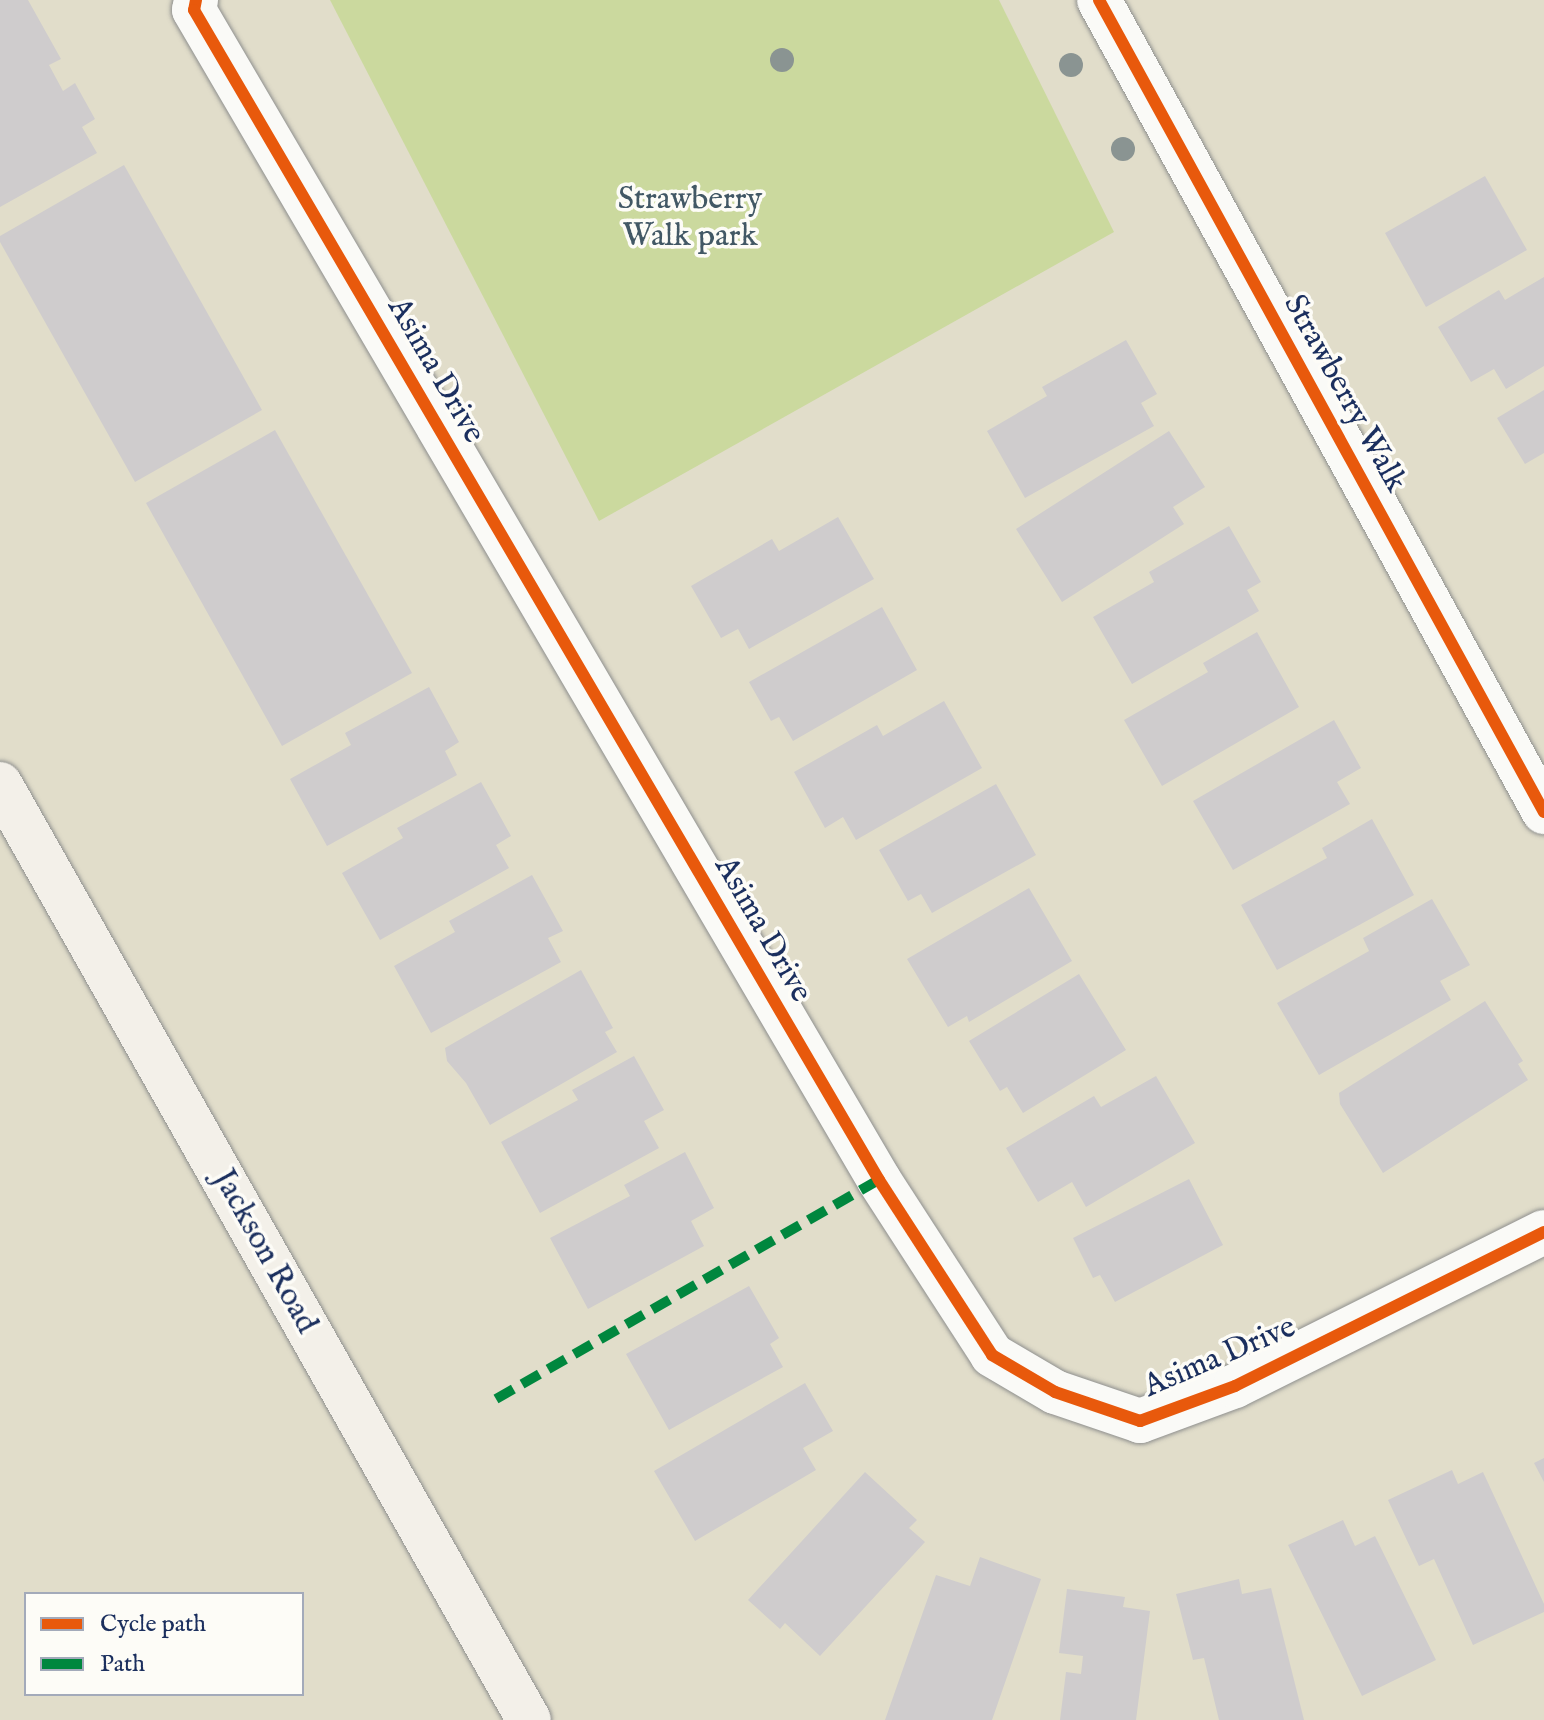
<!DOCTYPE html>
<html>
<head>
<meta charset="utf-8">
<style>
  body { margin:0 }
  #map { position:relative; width:1544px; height:1720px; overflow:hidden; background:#e1ddca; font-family:"IM FELL English",serif }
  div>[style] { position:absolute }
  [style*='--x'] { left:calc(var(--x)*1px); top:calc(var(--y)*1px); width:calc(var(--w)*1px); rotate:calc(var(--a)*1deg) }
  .green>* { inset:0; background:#cbd99e }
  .building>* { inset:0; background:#cfcccd }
  .roads { filter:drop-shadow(0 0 2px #8e8f8e) drop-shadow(0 0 2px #8e8f8e) }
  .street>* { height:44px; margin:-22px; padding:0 22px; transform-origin:22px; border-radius:22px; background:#fafaf7 }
  .secondary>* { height:44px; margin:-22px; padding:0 22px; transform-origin:22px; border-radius:22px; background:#f3f0e9 }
  .quiet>* { height:10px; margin-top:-5px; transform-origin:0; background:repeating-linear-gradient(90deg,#00873e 0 20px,transparent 0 30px) }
  .cycleway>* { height:12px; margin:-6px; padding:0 6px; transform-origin:6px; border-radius:6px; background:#e8590c }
  .trees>* { width:24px; height:24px; margin:-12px; border-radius:50%; background:#8a9492 }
  span { translate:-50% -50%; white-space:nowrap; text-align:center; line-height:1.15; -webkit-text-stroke:7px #fdfcf7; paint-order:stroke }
  .park-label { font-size:32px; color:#425865 }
  .street-label { font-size:32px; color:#1b2f5e }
  .legend { position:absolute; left:24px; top:1592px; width:280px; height:104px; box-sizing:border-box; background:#fdfcf7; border:2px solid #a3aaba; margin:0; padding:10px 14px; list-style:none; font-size:24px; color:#1b2f5e }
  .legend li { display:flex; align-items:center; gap:16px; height:40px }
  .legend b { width:40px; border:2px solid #a3aaba }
</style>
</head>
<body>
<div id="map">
  <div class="green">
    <div style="clip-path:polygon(330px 0,999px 0,1114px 232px,599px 521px)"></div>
  </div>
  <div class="building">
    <div style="clip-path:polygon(0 0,28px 0,61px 59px,49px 65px,63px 91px,75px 83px,95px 119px,82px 127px,97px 153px,0 207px)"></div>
    <div style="clip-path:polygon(124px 165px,262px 410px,135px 482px,0 242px,0 236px)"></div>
    <div style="clip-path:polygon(1485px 176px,1527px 250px,1426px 307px,1385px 233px)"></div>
    <div style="clip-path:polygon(1544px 277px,1544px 366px,1506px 389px,1494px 369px,1471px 382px,1438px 327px,1499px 290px,1505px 300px)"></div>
    <div style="clip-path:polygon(1126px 340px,1157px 394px,1141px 403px,1154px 426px,1025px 498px,987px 431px,1047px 396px,1042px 387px)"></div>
    <div style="clip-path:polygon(1544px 390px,1544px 453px,1525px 464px,1497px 418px)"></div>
    <div style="clip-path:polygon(275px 430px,412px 673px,282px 746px,146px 503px)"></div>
    <div style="clip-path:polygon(1169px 431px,1205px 487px,1173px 507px,1184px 524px,1062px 602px,1016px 529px)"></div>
    <div style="clip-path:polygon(838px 517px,874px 579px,749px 649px,738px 629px,721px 638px,691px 586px,772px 539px,779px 551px)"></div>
    <div style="clip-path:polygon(1229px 526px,1261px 582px,1247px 590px,1259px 611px,1132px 684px,1093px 617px,1154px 582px,1149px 572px)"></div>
    <div style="clip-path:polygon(882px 607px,917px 670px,793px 741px,779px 717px,771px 721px,749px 682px)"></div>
    <div style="clip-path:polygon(1257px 632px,1299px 707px,1162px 786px,1124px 720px,1208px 672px,1203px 663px)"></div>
    <div style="clip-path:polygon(429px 687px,459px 742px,445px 751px,457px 775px,327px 846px,290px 779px,351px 745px,345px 733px)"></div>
    <div style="clip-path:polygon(944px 701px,982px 768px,856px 840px,843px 817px,825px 828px,794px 772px,877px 725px,883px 736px)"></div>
    <div style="clip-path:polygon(1334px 720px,1361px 768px,1337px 782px,1350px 804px,1233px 870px,1193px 801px)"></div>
    <div style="clip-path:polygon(481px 782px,511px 836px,496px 845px,509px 868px,380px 940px,342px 873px,403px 838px,397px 828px)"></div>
    <div style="clip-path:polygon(996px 784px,1036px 855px,932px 913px,921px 894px,908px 901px,879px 850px)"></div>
    <div style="clip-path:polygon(1372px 819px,1414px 895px,1277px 970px,1241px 905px,1327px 858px,1322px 848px)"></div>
    <div style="clip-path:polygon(532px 875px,563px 931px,548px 938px,561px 962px,431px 1033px,394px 966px,455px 932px,449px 921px)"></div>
    <div style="clip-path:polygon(1029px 888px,1072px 961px,969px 1022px,967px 1016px,948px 1027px,907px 959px)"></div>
    <div style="clip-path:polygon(1432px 899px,1470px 965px,1440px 981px,1451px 1000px,1319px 1075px,1277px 1003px,1369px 951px,1363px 938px)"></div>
    <div style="clip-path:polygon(581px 970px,613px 1028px,605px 1032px,617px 1052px,490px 1125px,466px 1083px,447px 1061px,445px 1048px)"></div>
    <div style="clip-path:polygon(1079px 974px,1126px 1050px,1023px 1113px,1007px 1087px,1000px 1091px,969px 1041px)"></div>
    <div style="clip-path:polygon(1485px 1001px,1523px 1061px,1518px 1064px,1528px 1080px,1383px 1173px,1340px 1104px,1339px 1093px)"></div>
    <div style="clip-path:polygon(634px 1056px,664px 1110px,644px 1121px,659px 1148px,540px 1213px,501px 1142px,578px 1100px,572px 1090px)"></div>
    <div style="clip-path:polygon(1156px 1076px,1195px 1143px,1086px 1207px,1072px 1182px,1038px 1202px,1006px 1148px,1094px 1096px,1101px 1107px)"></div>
    <div style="clip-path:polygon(685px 1152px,714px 1208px,691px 1221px,704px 1246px,588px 1309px,550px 1238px,630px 1196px,624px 1185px)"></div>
    <div style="clip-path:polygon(1189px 1179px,1223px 1245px,1115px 1302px,1100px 1275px,1093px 1278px,1073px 1238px)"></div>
    <div style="clip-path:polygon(749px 1286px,779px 1338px,770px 1344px,783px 1367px,669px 1430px,626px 1354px)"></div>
    <div style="clip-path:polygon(805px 1383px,833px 1431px,803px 1448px,816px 1470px,695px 1541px,654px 1471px)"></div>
    <div style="clip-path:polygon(1544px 1458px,1544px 1482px,1534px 1463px)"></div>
    <div style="clip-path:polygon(1452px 1470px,1458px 1484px,1483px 1472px,1544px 1604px,1544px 1612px,1473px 1645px,1434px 1559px,1419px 1566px,1388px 1500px)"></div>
    <div style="clip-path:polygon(865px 1472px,917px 1520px,909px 1528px,925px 1542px,820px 1656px,785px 1623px,780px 1629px,748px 1600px)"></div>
    <div style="clip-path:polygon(1343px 1520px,1355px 1546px,1375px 1536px,1436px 1660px,1362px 1696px,1288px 1545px)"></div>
    <div style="clip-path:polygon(980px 1557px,1041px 1579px,992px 1720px,885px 1720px,936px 1575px,970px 1586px)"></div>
    <div style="clip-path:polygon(1239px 1579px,1242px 1594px,1271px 1588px,1304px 1720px,1219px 1720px,1204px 1658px,1193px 1660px,1176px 1594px)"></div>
    <div style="clip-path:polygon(1067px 1589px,1125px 1597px,1123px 1607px,1150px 1611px,1136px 1720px,1060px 1720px,1066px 1672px,1081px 1674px,1083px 1656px,1059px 1653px)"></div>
  </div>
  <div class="roads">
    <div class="street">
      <div style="--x:196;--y:0;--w:10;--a:101"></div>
      <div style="--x:194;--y:10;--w:1356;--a:59.65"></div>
      <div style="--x:879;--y:1180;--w:208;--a:57.1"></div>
      <div style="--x:992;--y:1355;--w:73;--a:30.4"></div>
      <div style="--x:1055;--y:1392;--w:90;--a:18.8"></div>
      <div style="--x:1140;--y:1421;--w:101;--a:-20.2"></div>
      <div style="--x:1235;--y:1386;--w:345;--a:-26.5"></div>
      <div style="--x:1099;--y:0;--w:926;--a:61.28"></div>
    </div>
    <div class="secondary">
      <div style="--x:0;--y:784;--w:1075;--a:60.53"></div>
    </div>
  </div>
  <div class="quiet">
    <div style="--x:496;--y:1399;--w:441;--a:-29.8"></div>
  </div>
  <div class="cycleway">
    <div style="--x:196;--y:0;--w:10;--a:101"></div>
    <div style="--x:194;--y:10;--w:1356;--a:59.65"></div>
    <div style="--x:879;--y:1180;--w:208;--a:57.1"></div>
    <div style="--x:992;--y:1355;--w:73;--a:30.4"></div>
    <div style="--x:1055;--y:1392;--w:90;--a:18.8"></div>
    <div style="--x:1140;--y:1421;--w:101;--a:-20.2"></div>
    <div style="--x:1235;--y:1386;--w:345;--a:-26.5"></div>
    <div style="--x:1099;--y:0;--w:926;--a:61.28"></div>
  </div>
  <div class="trees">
    <div style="left:782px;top:60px"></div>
    <div style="left:1071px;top:65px"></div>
    <div style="left:1123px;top:149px"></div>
  </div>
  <div class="park-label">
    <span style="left:690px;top:219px">Strawberry<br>Walk park</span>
  </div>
  <div class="street-label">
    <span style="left:435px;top:371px;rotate:60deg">Asima Drive</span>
    <span style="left:1344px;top:394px;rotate:61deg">Strawberry Walk</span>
    <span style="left:762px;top:930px;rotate:60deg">Asima Drive</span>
    <span style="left:264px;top:1252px;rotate:61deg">Jackson Road</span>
    <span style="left:1220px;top:1358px;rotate:-23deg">Asima Drive</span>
  </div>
  <ul class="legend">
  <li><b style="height:10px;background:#e8590c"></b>Cycle path</li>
  <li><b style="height:10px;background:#00873e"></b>Path</li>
  </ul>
</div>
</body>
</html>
